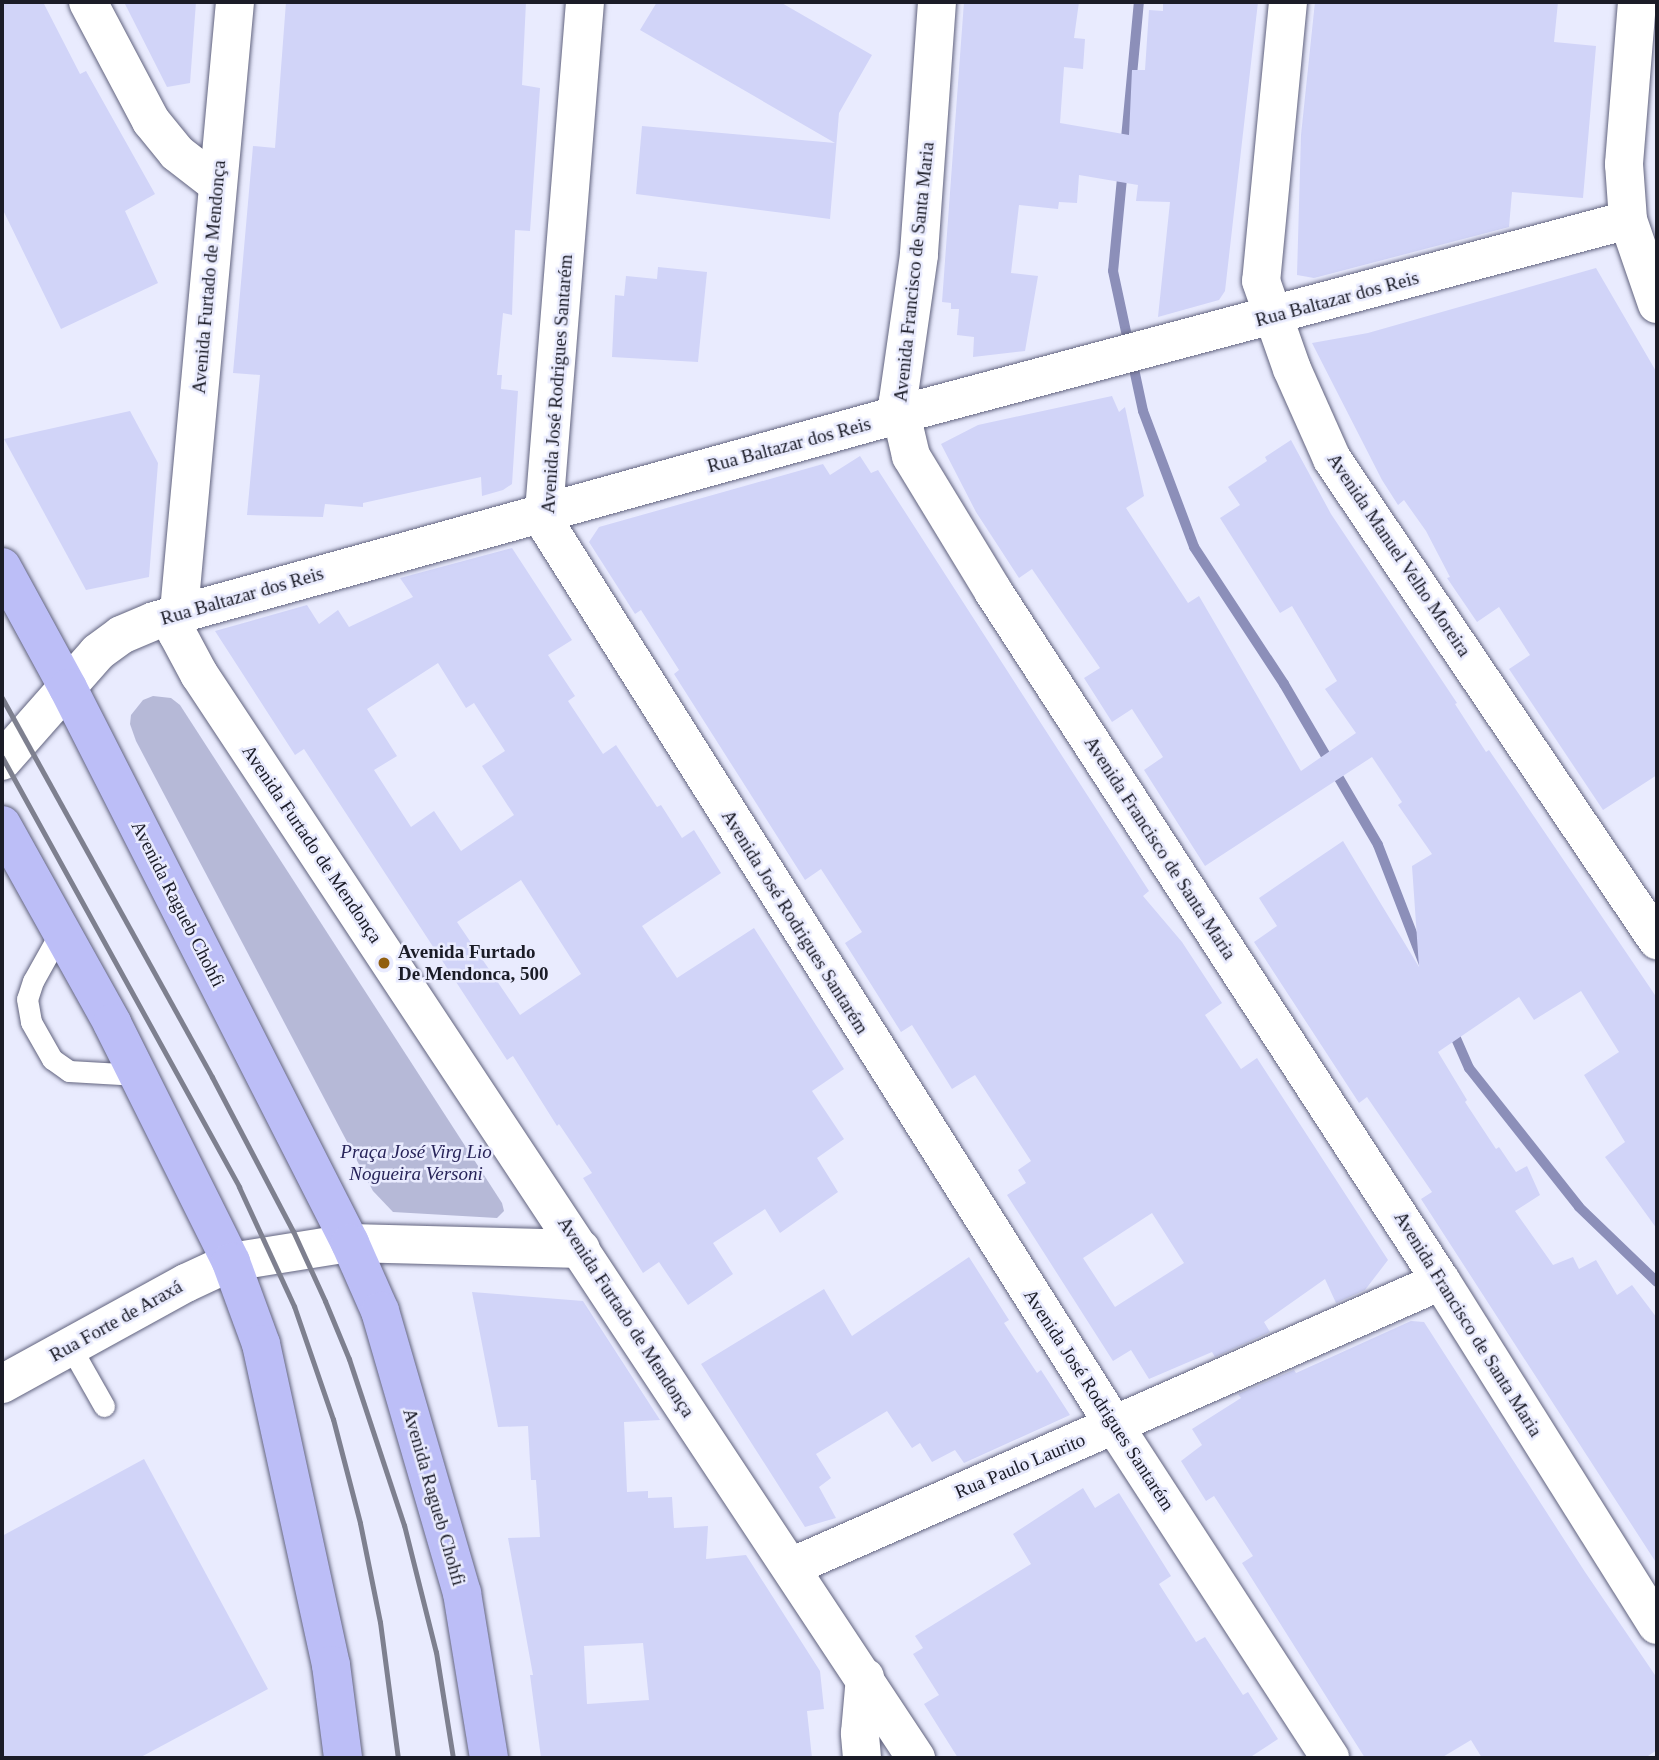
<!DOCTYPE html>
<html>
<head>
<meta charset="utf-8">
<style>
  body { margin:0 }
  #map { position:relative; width:1659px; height:1760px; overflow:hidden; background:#e9ebfe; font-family:"Times New Roman",serif }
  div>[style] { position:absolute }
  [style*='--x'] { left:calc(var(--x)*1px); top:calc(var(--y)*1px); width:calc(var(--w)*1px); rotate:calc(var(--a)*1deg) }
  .green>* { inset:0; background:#b6b9d7 }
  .stream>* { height:10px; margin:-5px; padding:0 5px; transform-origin:5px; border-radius:5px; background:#8c8fb9 }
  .building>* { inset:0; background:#d1d4f8 }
  .roads { filter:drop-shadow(0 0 2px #61637e) drop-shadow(0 0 2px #61637e) }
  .service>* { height:21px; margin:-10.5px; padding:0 10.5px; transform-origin:10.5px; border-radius:10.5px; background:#fff }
  .minor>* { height:38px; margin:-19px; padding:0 19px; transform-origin:19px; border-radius:19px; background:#fff }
  .trunk>* { height:38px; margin:-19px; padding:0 19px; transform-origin:19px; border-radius:19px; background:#bcbef7 }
  .rail>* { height:5px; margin:-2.5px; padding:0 2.5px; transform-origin:2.5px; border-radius:2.5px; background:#7e808f }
  .dots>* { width:19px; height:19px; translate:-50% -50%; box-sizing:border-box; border:4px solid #e9ebfe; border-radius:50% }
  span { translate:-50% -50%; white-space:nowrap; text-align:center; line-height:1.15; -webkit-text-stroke:5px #e9ebfe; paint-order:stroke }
  .street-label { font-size:19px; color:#1b1c27 }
  .poi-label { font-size:19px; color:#1b1c27; font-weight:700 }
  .left { translate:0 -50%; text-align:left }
  .park-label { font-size:19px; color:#272359; font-style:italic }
  .frame { position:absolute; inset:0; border:4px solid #1b1c27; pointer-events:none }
</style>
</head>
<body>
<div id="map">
  <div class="green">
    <div style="clip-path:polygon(153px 696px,171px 698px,180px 705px,502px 1203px,504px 1211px,497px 1218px,393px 1212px,373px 1191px,136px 741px,130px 724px,131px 715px,143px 700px)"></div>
  </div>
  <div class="stream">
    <div style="--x:1125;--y:149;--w:148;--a:-84.6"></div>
    <div style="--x:1123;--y:168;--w:103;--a:95.5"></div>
    <div style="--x:1113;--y:271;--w:143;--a:77.9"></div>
    <div style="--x:1143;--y:411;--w:145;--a:69.4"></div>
    <div style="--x:1194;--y:547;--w:164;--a:56.7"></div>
    <div style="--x:1284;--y:684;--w:186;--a:59.7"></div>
    <div style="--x:1378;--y:845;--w:128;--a:68.9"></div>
    <div style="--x:1451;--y:1027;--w:45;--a:66.3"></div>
    <div style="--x:1469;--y:1068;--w:177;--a:51.6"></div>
    <div style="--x:1579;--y:1207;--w:108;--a:43.9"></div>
  </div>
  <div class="building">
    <div style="clip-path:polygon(2px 2px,43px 2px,80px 74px,86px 71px,155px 194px,125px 211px,158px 283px,61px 329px,2px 208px)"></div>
    <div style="clip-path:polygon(124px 2px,196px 2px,190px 83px,167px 87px)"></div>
    <div style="clip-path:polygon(286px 2px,526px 2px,522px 85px,540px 88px,530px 231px,515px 230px,512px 315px,503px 313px,497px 375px,502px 375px,501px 389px,518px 391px,512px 484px,503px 490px,482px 496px,481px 477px,363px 503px,363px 507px,325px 504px,323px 517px,247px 515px,260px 375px,233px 373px,253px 146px,275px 148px)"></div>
    <div style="clip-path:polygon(657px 2px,780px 2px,872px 55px,839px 113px,830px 219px,636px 194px,642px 126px,835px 143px,640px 30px)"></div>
    <div style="clip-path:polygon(964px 2px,1079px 2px,1074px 38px,1085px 39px,1083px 69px,1064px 67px,1060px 123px,1129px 135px,1132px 70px,1145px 70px,1149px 10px,1163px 11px,1163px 2px,1258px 2px,1225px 291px,1219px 300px,1158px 317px,1170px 202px,1136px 201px,1138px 185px,1079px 175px,1077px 203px,1059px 202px,1058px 209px,1019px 205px,1011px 273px,1038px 276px,1025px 351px,973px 357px,974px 337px,957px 335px,959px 309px,951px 309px,951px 303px,942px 302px)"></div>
    <div style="clip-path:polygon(1315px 2px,1558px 2px,1554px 42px,1596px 46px,1583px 198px,1512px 192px,1509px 227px,1314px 278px,1297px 275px,1301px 135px)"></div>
    <div style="clip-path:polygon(658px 267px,707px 272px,698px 362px,612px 357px,615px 295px,624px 296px,626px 276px,657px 279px)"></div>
    <div style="clip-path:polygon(1596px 268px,1657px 373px,1657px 775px,1603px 810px,1509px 669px,1530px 655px,1499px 607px,1477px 622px,1447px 578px,1450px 577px,1426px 531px,1404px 500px,1398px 505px,1382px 480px,1312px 343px,1368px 333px)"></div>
    <div style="clip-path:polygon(1112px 396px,1119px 412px,1125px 407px,1144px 496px,1126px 508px,1188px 603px,1199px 596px,1301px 771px,1356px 733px,1325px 689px,1337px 681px,1292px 606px,1280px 613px,1220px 518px,1240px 505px,1228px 487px,1267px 461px,1265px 457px,1291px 440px,1331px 514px,1457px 703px,1455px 704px,1486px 752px,1489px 750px,1657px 998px,1657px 1229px,1605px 1157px,1625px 1142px,1584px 1075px,1619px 1052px,1581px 991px,1534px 1020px,1519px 997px,1438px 1052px,1467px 1100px,1465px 1102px,1496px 1149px,1499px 1147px,1516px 1172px,1527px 1166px,1540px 1195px,1515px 1211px,1553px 1265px,1573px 1257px,1579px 1269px,1596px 1260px,1617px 1295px,1632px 1285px,1657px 1318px,1657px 1564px,1421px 1199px,1432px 1192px,1367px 1097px,1359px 1103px,1254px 942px,1277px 926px,1259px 898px,1343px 841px,1419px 967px,1412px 866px,1432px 854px,1398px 805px,1402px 802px,1372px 757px,1205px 866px,1144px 770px,1163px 757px,1132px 709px,1112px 722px,1084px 678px,1100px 668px,1032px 569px,1019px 578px,976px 512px,941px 444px,978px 425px)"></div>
    <div style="clip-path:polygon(130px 411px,158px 463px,149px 577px,86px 590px,4px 439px)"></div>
    <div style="clip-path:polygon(evenodd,860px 456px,871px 473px,878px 470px,1149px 891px,1143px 896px,1182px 942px,1222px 1003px,1205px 1015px,1241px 1069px,1257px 1058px,1388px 1260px,1365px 1290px,1336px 1303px,1325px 1279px,1264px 1322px,1270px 1332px,1215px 1357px,1212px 1352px,1149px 1379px,1131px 1350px,1113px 1361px,1007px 1195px,1026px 1183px,1018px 1170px,1031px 1161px,975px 1075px,952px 1089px,912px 1025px,901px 1032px,845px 943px,862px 932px,821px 869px,805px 880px,674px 674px,679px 670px,641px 610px,635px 614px,589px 542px,599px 527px,823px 464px,830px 475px,860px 456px,1152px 1213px,1184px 1263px,1115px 1307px,1083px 1258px,1152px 1213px)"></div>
    <div style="clip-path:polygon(evenodd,512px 548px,572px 640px,548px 655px,575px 696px,568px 701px,603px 754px,616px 745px,657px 807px,661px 805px,682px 838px,694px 830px,721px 873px,642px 926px,677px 978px,754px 928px,844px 1069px,812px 1091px,844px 1139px,817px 1158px,838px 1192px,780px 1233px,765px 1209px,713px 1243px,733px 1274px,688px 1305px,659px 1262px,643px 1273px,583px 1178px,592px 1173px,559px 1124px,557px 1126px,513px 1056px,507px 1060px,304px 749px,295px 755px,215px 631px,307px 605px,319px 624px,338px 610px,349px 627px,413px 597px,400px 578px,512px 548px,438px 663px,466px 708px,474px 703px,505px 751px,482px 766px,514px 815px,461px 851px,434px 811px,411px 827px,374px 770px,397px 756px,367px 709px,438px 663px,512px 548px,521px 880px,581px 974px,520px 1015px,457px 922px,521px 880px)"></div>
    <div style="clip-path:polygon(969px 1257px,1009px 1320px,1004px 1323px,1037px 1373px,1041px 1370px,1070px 1415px,964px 1463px,955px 1450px,932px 1462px,920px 1443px,912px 1448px,887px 1411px,816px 1454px,831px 1478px,819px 1487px,836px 1518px,805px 1527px,701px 1364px,824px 1289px,852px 1336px)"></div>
    <div style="clip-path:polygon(evenodd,472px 1292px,583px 1301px,660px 1420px,624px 1422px,627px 1492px,648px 1491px,648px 1498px,672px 1497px,674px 1528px,708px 1526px,706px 1559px,746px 1555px,820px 1671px,824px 1709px,807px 1711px,812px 1758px,541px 1758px,530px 1675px,533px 1675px,508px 1538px,540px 1537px,536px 1480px,531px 1480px,528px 1426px,498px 1427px,472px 1292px,643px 1643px,649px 1700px,587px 1704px,584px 1646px,643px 1643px)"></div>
    <div style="clip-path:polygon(1411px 1321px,1424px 1322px,1585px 1572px,1657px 1678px,1657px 1750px,1645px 1758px,1482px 1758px,1471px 1740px,1441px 1758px,1365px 1758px,1242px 1563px,1253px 1556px,1214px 1496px,1206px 1501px,1181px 1461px,1202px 1445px,1192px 1429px,1241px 1398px,1238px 1394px,1294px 1370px,1296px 1373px)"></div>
    <div style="clip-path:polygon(144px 1459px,268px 1689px,139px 1758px,2px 1758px,2px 1536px)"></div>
    <div style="clip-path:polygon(1083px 1488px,1095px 1508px,1119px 1493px,1171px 1576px,1159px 1584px,1196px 1642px,1205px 1637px,1243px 1695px,1248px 1692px,1278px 1739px,1249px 1758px,958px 1758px,924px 1704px,939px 1695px,913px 1654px,923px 1648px,915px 1636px,1031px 1564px,1013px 1534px)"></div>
  </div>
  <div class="roads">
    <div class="service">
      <div style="--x:61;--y:931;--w:57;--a:119.2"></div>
      <div style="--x:33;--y:981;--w:19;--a:108"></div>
      <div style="--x:27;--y:999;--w:23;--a:80"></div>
      <div style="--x:31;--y:1022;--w:43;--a:60.4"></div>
      <div style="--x:52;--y:1059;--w:21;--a:35"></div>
      <div style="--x:69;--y:1071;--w:69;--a:3.3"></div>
      <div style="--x:70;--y:1346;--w:69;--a:60.5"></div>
    </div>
    <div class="minor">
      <div style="--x:88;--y:2;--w:135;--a:62.1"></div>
      <div style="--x:151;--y:121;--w:41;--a:50.9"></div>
      <div style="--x:177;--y:153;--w:51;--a:37.8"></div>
      <div style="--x:235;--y:2;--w:634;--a:95.25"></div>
      <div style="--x:177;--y:633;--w:47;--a:61.8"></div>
      <div style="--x:199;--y:674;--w:1300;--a:56.52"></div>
      <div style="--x:585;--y:2;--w:512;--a:94.6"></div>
      <div style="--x:544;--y:512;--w:16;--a:75"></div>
      <div style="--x:548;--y:527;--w:1061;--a:57.78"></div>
      <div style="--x:1114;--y:1425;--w:397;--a:57"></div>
      <div style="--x:937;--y:2;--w:254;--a:94.1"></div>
      <div style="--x:919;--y:255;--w:148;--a:98.2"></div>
      <div style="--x:898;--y:401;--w:57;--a:76.7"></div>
      <div style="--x:911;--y:456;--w:158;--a:58.7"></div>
      <div style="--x:993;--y:591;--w:823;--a:57.01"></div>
      <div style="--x:1441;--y:1281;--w:406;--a:57.9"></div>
      <div style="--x:1288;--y:2;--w:280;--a:95.5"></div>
      <div style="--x:1261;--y:281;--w:93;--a:70.6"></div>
      <div style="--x:1292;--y:369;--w:98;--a:66"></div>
      <div style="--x:1332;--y:459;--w:581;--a:55.95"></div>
      <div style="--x:1637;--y:2;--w:163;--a:94.6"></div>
      <div style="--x:1624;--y:164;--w:56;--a:85.9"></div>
      <div style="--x:1628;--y:220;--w:89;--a:71"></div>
      <div style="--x:2;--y:761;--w:145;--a:-48.6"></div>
      <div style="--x:98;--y:652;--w:29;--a:-36"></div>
      <div style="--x:121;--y:635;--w:36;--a:-23"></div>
      <div style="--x:154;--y:621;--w:775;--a:-15.49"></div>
      <div style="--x:901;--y:414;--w:752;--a:-14.94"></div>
      <div style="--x:2;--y:1384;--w:210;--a:-28.8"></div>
      <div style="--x:186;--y:1283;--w:50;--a:-25"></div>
      <div style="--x:231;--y:1262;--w:121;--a:-9.1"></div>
      <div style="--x:350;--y:1243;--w:231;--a:1.5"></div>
      <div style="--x:791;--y:1567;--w:710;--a:-23.75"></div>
      <div style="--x:862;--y:1758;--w:25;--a:-95"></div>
      <div style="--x:860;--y:1733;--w:56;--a:-84.9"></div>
    </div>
    <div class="trunk">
      <div style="--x:2;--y:567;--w:138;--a:61.4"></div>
      <div style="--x:68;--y:688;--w:623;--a:63.06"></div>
      <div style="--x:350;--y:1243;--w:74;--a:66.2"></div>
      <div style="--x:380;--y:1311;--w:294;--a:73.8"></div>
      <div style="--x:462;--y:1593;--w:167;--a:80.7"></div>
      <div style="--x:2;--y:825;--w:227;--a:60.9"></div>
      <div style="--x:112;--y:1023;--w:267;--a:63.5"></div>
      <div style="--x:231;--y:1262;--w:87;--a:69.9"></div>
      <div style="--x:261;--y:1344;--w:329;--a:77.7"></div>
      <div style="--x:331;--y:1665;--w:94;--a:82.6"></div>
    </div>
  </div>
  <div class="rail">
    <div style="--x:2;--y:698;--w:433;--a:61"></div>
    <div style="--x:212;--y:1077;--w:174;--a:62.3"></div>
    <div style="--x:293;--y:1231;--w:77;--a:65.4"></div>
    <div style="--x:325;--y:1301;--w:63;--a:67.5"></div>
    <div style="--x:349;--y:1359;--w:175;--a:71.7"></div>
    <div style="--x:404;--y:1525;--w:131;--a:75.9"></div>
    <div style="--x:436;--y:1652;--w:107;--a:80.9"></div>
    <div style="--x:2;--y:757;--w:491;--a:61.1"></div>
    <div style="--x:239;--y:1187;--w:131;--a:65.2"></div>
    <div style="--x:294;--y:1306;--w:120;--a:71"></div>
    <div style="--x:333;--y:1419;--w:107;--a:75.4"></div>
    <div style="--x:360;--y:1523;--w:101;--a:78.6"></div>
    <div style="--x:380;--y:1622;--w:137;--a:82.5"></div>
  </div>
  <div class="dots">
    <div style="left:384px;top:963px;background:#915f0f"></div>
  </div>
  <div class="street-label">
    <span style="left:914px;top:272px;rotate:-84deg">Avenida Francisco de Santa Maria</span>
    <span style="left:209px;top:277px;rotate:-85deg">Avenida Furtado de Mendonça</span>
    <span style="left:1337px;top:299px;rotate:-15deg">Rua Baltazar dos Reis</span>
    <span style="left:557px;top:384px;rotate:-86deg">Avenida José Rodrigues Santarém</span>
    <span style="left:789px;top:445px;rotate:-15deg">Rua Baltazar dos Reis</span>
    <span style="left:1399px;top:555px;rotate:56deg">Avenida Manuel Velho Moreira</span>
    <span style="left:242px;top:596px;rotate:-16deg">Rua Baltazar dos Reis</span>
    <span style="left:312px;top:844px;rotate:56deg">Avenida Furtado de Mendonça</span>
    <span style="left:1160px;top:848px;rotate:57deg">Avenida Francisco de Santa Maria</span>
    <span style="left:178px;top:904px;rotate:63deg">Avenida Ragueb Chohfi</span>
    <span style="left:795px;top:922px;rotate:58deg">Avenida José Rodrigues Santarém</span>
    <span style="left:626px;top:1317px;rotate:57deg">Avenida Furtado de Mendonça</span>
    <span style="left:116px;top:1321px;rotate:-29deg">Rua Forte de Araxá</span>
    <span style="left:1468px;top:1324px;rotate:58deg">Avenida Francisco de Santa Maria</span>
    <span style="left:1099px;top:1400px;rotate:57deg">Avenida José Rodrigues Santarém</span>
    <span style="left:1020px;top:1466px;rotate:-23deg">Rua Paulo Laurito</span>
    <span style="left:434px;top:1497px;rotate:74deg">Avenida Ragueb Chohfi</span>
  </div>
  <div class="poi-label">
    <span class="left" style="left:398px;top:963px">Avenida Furtado<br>De Mendonca, 500</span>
  </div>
  <div class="park-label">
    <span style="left:416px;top:1163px">Praça José Virg Lio<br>Nogueira Versoni</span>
  </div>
  <div class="frame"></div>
</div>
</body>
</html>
